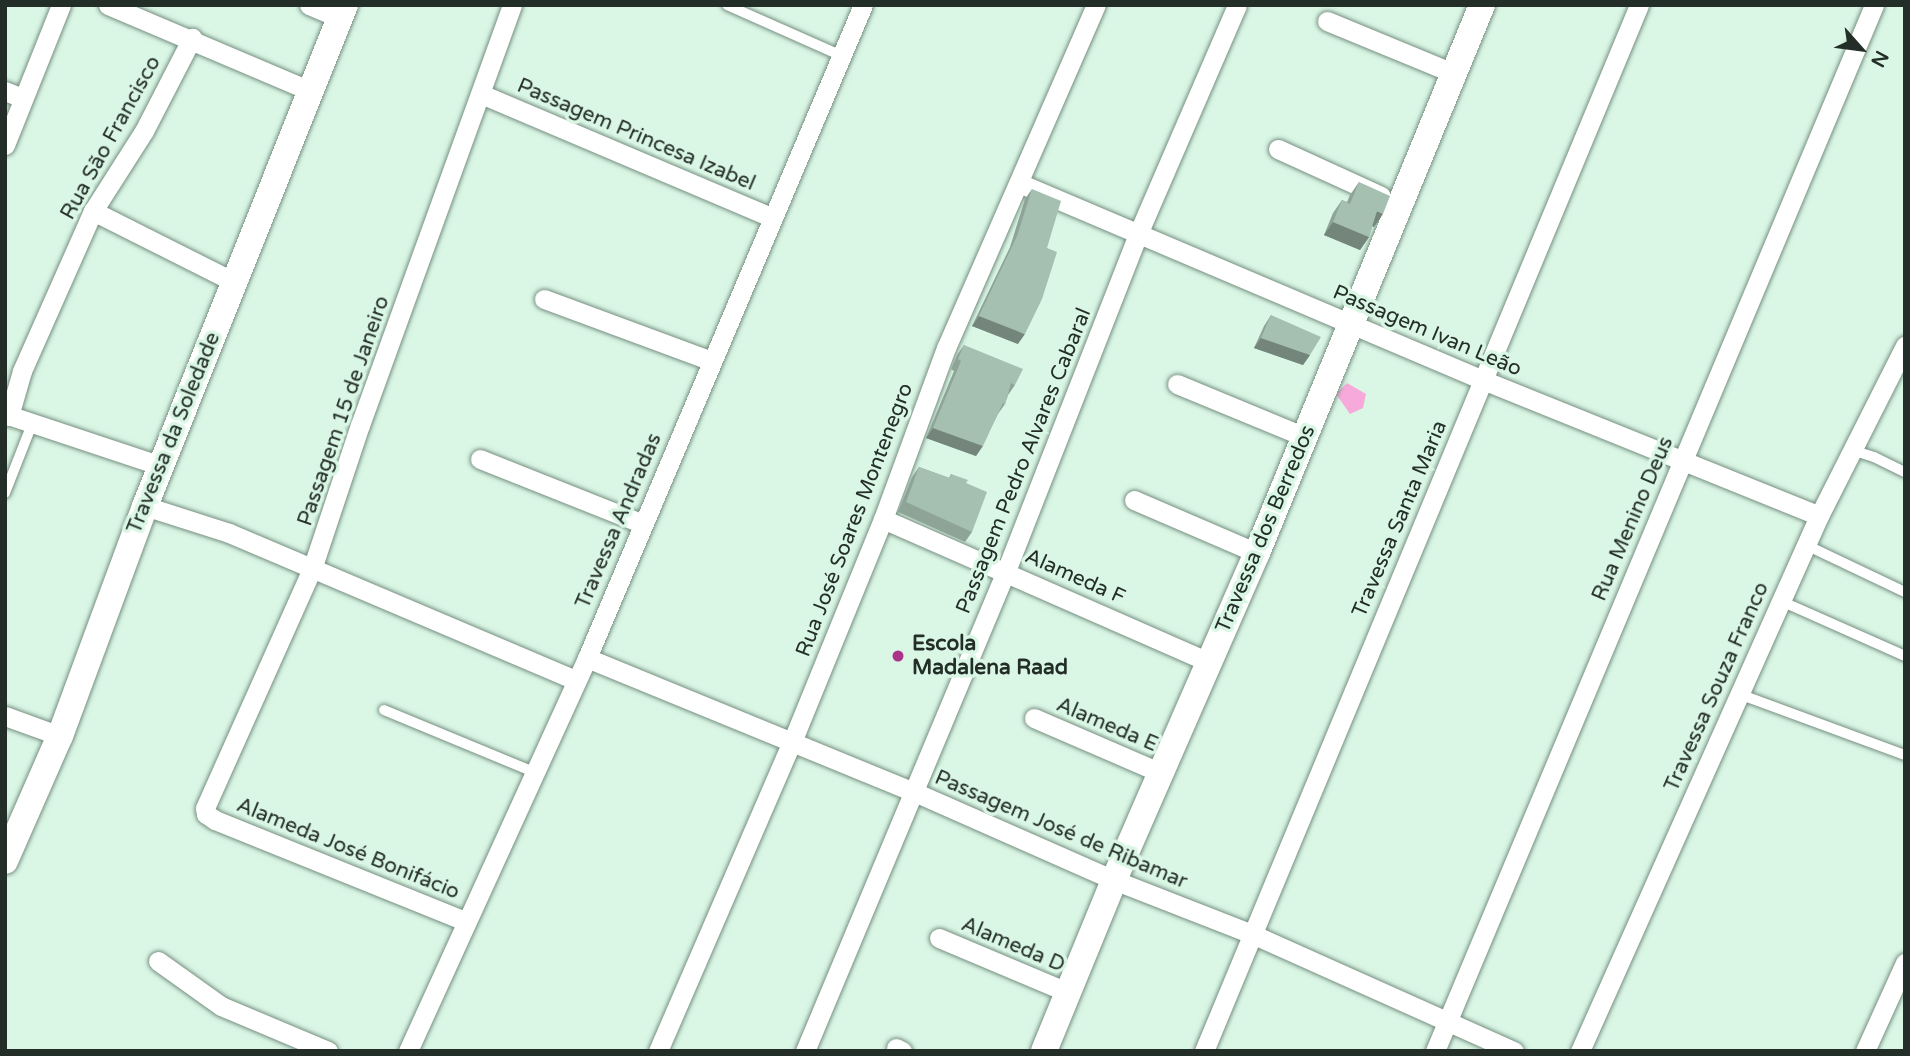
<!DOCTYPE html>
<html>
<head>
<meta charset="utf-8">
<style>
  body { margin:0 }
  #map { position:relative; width:1910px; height:1056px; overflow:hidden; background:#daf6e5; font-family:"Varela Round",sans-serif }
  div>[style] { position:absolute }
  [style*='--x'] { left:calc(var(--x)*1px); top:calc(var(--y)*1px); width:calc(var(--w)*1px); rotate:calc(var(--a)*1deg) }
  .green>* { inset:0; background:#f7a9db }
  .roads { filter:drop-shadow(0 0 2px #768f80) drop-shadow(0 0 2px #768f80) }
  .lane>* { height:10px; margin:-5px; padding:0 5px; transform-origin:5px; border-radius:5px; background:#fff }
  .street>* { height:19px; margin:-9.5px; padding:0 9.5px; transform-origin:9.5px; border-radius:9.5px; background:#fff }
  .secondary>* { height:26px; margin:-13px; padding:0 13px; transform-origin:13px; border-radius:13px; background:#fff }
  .wall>* { inset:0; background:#8ea497 }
  .shaded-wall>* { inset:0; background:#74867b }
  .building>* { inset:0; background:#a5bfb0 }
  .dots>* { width:19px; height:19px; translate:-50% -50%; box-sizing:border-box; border:4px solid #daf6e5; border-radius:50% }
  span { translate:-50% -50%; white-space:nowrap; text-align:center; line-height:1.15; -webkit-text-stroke:7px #daf6e5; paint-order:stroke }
  .street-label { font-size:21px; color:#242e28 }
  .poi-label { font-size:21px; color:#242e28; font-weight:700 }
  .left { translate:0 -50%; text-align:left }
  .frame { position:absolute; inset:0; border:7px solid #242e28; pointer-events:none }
  .north { position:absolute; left:1826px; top:14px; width:70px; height:70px; -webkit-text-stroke:5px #daf6e5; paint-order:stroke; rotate:118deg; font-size:19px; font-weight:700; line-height:28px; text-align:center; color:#242e28 }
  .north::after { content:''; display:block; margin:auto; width:24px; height:32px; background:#242e28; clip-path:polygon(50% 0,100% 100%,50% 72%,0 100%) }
</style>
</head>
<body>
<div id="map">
  <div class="green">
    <div style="clip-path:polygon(1347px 383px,1366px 394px,1363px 408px,1350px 414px,1336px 394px)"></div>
  </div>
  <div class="roads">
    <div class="lane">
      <div style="--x:727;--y:5;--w:126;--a:23.9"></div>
      <div style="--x:1852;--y:450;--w:23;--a:18"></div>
      <div style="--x:1874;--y:457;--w:34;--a:26"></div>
      <div style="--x:5;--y:493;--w:74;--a:-68.6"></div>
      <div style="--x:1806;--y:545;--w:110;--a:25.4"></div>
      <div style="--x:1781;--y:601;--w:136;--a:23.9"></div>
      <div style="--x:1739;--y:694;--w:177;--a:20.2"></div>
      <div style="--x:384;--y:710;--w:162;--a:22.5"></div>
    </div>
    <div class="street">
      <div style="--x:108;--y:5;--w:220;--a:23"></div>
      <div style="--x:309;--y:5;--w:34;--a:23"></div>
      <div style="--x:1327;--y:21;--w:136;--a:22.4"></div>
      <div style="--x:5;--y:91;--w:18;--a:22"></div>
      <div style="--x:481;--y:94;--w:317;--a:23"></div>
      <div style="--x:5;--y:145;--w:151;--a:-68.2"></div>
      <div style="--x:1278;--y:149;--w:113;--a:24.5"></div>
      <div style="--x:1019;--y:183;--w:504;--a:23"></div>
      <div style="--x:1483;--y:380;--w:362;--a:22"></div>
      <div style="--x:93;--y:211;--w:158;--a:26.7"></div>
      <div style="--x:544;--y:299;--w:179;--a:20.3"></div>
      <div style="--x:1177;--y:384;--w:139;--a:22.5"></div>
      <div style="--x:5;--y:414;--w:164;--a:18.4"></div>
      <div style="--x:9;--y:416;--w:47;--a:-73.9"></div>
      <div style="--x:22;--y:371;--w:175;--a:-66.1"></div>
      <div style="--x:93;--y:211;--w:95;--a:-57.5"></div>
      <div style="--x:144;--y:131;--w:105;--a:-62.7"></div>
      <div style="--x:480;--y:459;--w:175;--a:21.7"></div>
      <div style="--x:1134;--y:500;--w:134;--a:23.3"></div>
      <div style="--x:145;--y:506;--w:88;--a:17.8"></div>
      <div style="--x:229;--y:533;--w:377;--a:23"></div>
      <div style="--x:883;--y:519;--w:356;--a:23.7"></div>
      <div style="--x:587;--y:658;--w:351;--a:22.3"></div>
      <div style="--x:912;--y:791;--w:221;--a:23.8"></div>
      <div style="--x:1114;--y:880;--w:148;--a:21.4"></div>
      <div style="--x:1252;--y:934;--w:287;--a:24.1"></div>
      <div style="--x:5;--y:716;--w:59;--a:20"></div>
      <div style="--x:1034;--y:718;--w:138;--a:23.4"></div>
      <div style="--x:465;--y:921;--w:270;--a:-158"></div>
      <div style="--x:215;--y:820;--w:11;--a:-146"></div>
      <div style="--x:206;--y:814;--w:6;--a:-99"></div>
      <div style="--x:205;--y:808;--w:262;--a:-65.9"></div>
      <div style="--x:312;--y:569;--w:152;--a:-71.6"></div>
      <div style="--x:360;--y:425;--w:447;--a:-70.1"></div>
      <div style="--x:939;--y:938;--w:141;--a:22.9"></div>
      <div style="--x:158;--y:961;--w:77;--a:35.5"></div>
      <div style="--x:221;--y:1006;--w:116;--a:22.8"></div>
      <div style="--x:896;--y:1048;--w:7;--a:27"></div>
      <div style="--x:408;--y:1051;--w:432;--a:-65.5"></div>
      <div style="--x:587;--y:658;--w:709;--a:-67.09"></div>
      <div style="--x:658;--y:1051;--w:337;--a:-66.6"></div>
      <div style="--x:792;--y:742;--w:241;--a:-67.8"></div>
      <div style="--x:883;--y:519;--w:182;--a:-69.8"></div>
      <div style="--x:946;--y:348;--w:374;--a:-66.4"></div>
      <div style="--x:805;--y:1051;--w:520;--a:-67.28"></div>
      <div style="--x:1006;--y:571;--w:362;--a:-68.6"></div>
      <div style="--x:1138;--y:234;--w:249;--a:-66.6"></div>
      <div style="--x:1204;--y:1051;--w:1133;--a:-67.42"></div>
      <div style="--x:1435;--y:1051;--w:1134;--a:-67.23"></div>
      <div style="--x:1580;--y:1051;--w:586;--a:-65.93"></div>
      <div style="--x:1819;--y:516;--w:191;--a:-63.2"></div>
      <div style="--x:1865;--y:1051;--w:97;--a:-65.6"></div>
    </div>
    <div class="secondary">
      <div style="--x:5;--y:861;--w:137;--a:-66.3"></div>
      <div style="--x:60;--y:736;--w:245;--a:-69.7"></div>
      <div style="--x:145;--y:506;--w:539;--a:-68.24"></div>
      <div style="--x:1044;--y:1051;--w:185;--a:-67.7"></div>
      <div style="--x:1114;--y:880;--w:357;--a:-66.4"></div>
      <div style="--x:1257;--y:553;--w:592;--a:-67.68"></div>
    </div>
  </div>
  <div class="wall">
    <div style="clip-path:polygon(1359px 182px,1374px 227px,1372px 226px,1369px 237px,1360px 250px,1324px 235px,1333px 213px,1342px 200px,1347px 202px,1350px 195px)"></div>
    <div style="clip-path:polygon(1032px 189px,1018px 344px,972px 326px,1010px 247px,1025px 199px)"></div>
    <div style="clip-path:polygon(1271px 315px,1310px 355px,1303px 365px,1254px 348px,1264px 326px)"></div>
    <div style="clip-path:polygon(964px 345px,1015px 385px,1008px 395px,1005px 404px,998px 414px,976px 456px,926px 438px,954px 371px,951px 369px,957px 355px)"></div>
    <div style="clip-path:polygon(919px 467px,949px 478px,951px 474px,966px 483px,972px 532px,965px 542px,898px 512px,912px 477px)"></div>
  </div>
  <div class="shaded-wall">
    <div style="clip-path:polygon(1377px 211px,1383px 214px,1374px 227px,1368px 224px)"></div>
    <div style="clip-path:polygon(1333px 222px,1369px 237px,1360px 250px,1324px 235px)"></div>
    <div style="clip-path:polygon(979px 316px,1025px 334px,1018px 344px,972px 326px)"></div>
    <div style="clip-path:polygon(1261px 338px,1310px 355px,1303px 365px,1254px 348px)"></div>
    <div style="clip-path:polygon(933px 428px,983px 446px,976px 456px,926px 438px)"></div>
  </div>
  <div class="building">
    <div style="clip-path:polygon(1359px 182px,1390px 196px,1383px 214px,1377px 211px,1369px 237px,1333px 222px,1342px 200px,1350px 204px)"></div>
    <div style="clip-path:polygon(1032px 189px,1061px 201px,1047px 248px,1057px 252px,1042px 299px,1025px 334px,979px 316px,1017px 236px)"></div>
    <div style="clip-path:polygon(1271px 315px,1321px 337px,1310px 355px,1261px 338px)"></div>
    <div style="clip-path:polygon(964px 345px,1023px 369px,1015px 385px,1011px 383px,1005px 404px,1003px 403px,983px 446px,933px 428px,961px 361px,958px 359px)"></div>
    <div style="clip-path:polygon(919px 467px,950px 478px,951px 474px,968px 480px,966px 483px,987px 492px,972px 532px,906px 502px)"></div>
  </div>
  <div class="dots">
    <div style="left:898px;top:656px;background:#ab3389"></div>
  </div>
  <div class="street-label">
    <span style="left:636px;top:135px;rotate:23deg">Passagem Princesa Izabel</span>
    <span style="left:111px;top:138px;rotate:-61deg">Rua São Francisco</span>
    <span style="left:1427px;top:331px;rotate:23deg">Passagem Ivan Leão</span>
    <span style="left:344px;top:411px;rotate:-71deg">Passagem 15 de Janeiro</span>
    <span style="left:174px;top:433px;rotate:-68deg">Travessa da Soledade</span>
    <span style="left:1024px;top:461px;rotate:-68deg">Passagem Pedro Alvares Cabaral</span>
    <span style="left:1400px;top:519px;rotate:-67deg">Travessa Santa Maria</span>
    <span style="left:1633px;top:519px;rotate:-67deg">Rua Menino Deus</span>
    <span style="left:855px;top:520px;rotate:-69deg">Rua José Soares Montenegro</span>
    <span style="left:619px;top:521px;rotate:-67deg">Travessa Andradas</span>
    <span style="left:1266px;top:529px;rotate:-67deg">Travessa dos Berredos</span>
    <span style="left:1075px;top:577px;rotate:24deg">Alameda F</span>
    <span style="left:1717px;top:687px;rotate:-66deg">Travessa Souza Franco</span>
    <span style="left:1107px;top:725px;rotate:23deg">Alameda E</span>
    <span style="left:1061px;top:830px;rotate:23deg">Passagem José de Ribamar</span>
    <span style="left:348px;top:849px;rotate:22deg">Alameda José Bonifácio</span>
    <span style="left:1013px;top:945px;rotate:23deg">Alameda D</span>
  </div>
  <div class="poi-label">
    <span class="left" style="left:912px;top:656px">Escola<br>Madalena Raad</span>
  </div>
  <div class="frame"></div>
  <div class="north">N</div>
</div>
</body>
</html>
